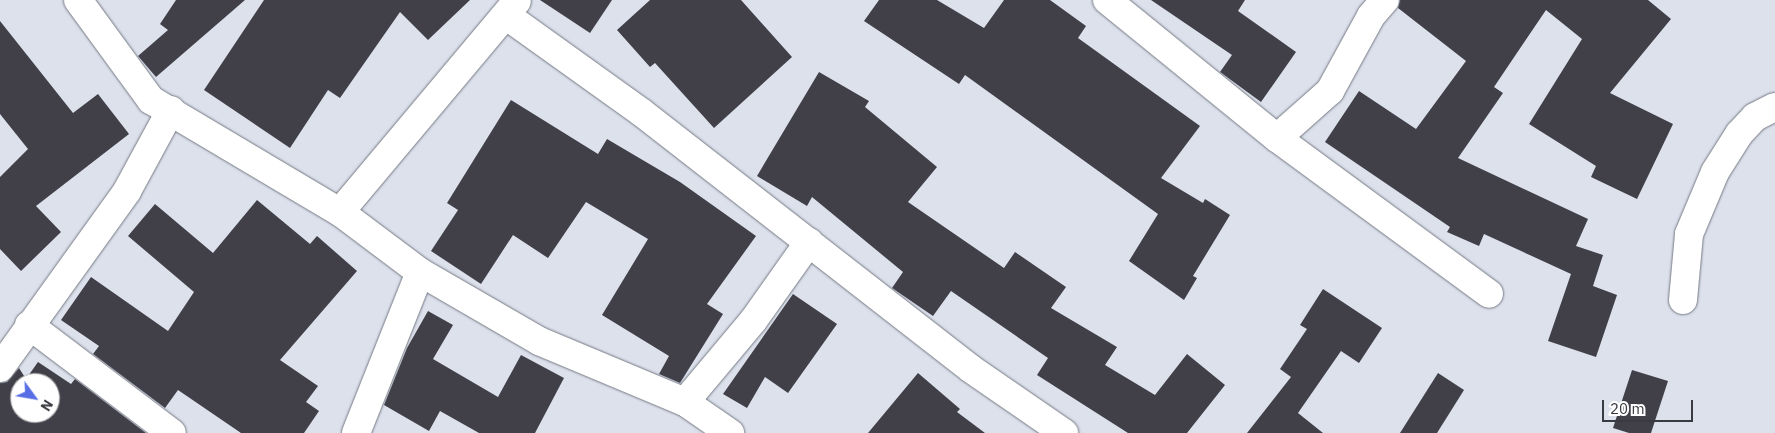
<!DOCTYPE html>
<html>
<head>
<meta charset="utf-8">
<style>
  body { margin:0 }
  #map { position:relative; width:1775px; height:433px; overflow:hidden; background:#dce1ec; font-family:"IBM Plex Sans",sans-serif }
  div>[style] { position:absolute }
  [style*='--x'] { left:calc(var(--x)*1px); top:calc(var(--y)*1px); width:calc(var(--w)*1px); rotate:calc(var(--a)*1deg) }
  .building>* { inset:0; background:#414049 }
  .roads { filter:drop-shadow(0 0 1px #757983) drop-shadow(0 0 1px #757983) }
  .street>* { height:28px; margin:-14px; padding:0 14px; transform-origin:14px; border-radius:14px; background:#fff }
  span { translate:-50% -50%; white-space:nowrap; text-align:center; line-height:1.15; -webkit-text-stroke:5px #fff; paint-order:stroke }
  .north { position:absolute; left:10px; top:373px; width:50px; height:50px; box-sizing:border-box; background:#fff; border:1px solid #b0b1b3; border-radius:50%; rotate:122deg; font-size:14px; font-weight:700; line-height:20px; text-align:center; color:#393b40 }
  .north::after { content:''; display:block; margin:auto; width:18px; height:22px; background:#576ee4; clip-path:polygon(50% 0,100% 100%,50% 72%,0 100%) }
  .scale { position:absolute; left:1602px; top:400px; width:91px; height:22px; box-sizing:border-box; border:2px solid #393b40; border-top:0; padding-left:6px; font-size:15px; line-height:18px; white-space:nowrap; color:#393b40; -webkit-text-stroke:4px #fff; paint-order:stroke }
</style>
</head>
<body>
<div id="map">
  <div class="building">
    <div style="clip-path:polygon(176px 0,245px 0,156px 77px,138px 56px,168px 30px,160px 24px)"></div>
    <div style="clip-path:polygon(264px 0,470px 0,428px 40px,400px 12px,340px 98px,328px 90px,290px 148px,204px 90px)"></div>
    <div style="clip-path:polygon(540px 0,612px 0,590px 33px)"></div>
    <div style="clip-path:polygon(650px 0,741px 0,792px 57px,714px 128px,655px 63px,650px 67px,617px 30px)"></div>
    <div style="clip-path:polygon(879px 0,937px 0,984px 28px,1004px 0,1050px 0,1086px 26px,1078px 38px,1200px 126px,1161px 178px,1203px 203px,1205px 199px,1230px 215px,1193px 276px,1197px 278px,1184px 300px,1129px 261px,1158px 214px,965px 75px,959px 84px,864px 21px)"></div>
    <div style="clip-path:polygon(1151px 0,1245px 0,1238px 11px,1296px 52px,1261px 102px,1220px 72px,1232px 55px)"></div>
    <div style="clip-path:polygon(1400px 0,1648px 0,1671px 19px,1610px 93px,1673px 124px,1637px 199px,1591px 177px,1596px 166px,1529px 124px,1582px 39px,1546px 10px,1494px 87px,1503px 93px,1458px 158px,1588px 219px,1576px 246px,1603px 255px,1593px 286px,1617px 295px,1596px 357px,1548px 341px,1571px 274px,1484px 234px,1479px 246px,1447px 232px,1450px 227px,1325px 142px,1359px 91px,1416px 129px,1466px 61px,1398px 8px)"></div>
    <div style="clip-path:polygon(0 21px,73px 113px,98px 94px,129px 134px,36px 206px,61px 232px,21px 271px,0 249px,0 177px,28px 149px,0 114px)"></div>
    <div style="clip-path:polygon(819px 72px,869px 101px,865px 107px,937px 167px,908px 202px,1004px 268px,1015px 252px,1066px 287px,1051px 308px,1117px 347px,1105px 365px,1155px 395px,1187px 354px,1225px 385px,1187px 433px,1128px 433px,1037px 375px,1048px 358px,951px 291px,933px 316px,892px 288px,903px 272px,812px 197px,807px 206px,757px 176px)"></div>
    <div style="clip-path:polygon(511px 100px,598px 154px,607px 139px,680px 182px,756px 236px,707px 304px,723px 314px,680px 383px,659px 374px,669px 356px,602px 315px,648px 239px,586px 202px,548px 258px,513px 235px,481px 284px,431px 251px,458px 210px,447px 203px)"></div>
    <div style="clip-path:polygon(257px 200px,310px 244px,317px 236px,357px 271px,280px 360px,318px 386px,306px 402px,319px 411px,304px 433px,241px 433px,178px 390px,165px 408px,93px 354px,99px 346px,61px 320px,91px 277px,168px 331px,194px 292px,128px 236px,155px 204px,213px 253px)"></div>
    <div style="clip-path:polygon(1323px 289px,1382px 328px,1359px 363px,1341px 351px,1298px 413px,1323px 433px,1247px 433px,1291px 377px,1280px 369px,1307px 329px,1300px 325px)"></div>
    <div style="clip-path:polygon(793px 294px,837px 324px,788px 393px,765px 377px,747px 408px,723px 394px)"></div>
    <div style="clip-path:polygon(428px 311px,453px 325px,433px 359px,498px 397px,521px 355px,564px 378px,535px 433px,479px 433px,440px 411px,429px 431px,384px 405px,407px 348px)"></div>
    <div style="clip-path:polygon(evenodd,38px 362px,71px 384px,75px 379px,146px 433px,0 433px,0 383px,7px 382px,19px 368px,26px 379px,38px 362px,20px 383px,50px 383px,50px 413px,20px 413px,20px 383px)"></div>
    <div style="clip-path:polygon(1632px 370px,1668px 381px,1651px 433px,1629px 433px,1613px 428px)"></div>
    <div style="clip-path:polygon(918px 373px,960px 409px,957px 412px,985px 433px,868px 433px)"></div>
    <div style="clip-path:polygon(1438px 373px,1464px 390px,1437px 433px,1400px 433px)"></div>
  </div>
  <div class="roads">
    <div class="street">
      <div style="--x:78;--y:0;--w:124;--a:53.9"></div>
      <div style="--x:151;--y:100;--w:220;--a:30.7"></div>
      <div style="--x:340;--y:212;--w:100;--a:36.9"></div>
      <div style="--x:420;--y:272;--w:138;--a:30.1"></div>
      <div style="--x:539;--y:341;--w:158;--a:22.7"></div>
      <div style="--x:685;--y:402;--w:55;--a:34.6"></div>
      <div style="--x:1107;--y:0;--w:219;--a:39.1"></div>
      <div style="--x:1277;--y:138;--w:263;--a:36.3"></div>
      <div style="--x:507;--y:16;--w:165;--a:35.6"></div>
      <div style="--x:641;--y:112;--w:418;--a:37.9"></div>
      <div style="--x:971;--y:369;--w:113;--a:34.5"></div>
      <div style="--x:1277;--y:138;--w:71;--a:-41.6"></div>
      <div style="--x:1330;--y:91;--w:85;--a:-61.3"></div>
      <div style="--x:1371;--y:16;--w:21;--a:-49"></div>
      <div style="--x:340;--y:212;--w:275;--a:-50"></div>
      <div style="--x:1683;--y:300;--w:66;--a:-84.8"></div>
      <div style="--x:1689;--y:234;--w:67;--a:-67.2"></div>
      <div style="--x:1715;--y:172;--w:45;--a:-57.7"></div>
      <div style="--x:1739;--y:134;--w:23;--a:-47"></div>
      <div style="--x:1755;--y:117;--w:22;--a:-27"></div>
      <div style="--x:29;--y:325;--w:179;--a:37.1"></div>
      <div style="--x:0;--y:368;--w:218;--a:-54.3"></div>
      <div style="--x:127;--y:191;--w:92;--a:-61.5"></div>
      <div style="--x:685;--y:402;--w:106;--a:-50"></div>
      <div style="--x:753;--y:321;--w:97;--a:-54.7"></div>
      <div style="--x:356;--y:433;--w:173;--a:-68.3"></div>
    </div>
  </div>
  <div class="north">N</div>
  <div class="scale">20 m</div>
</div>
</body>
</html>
